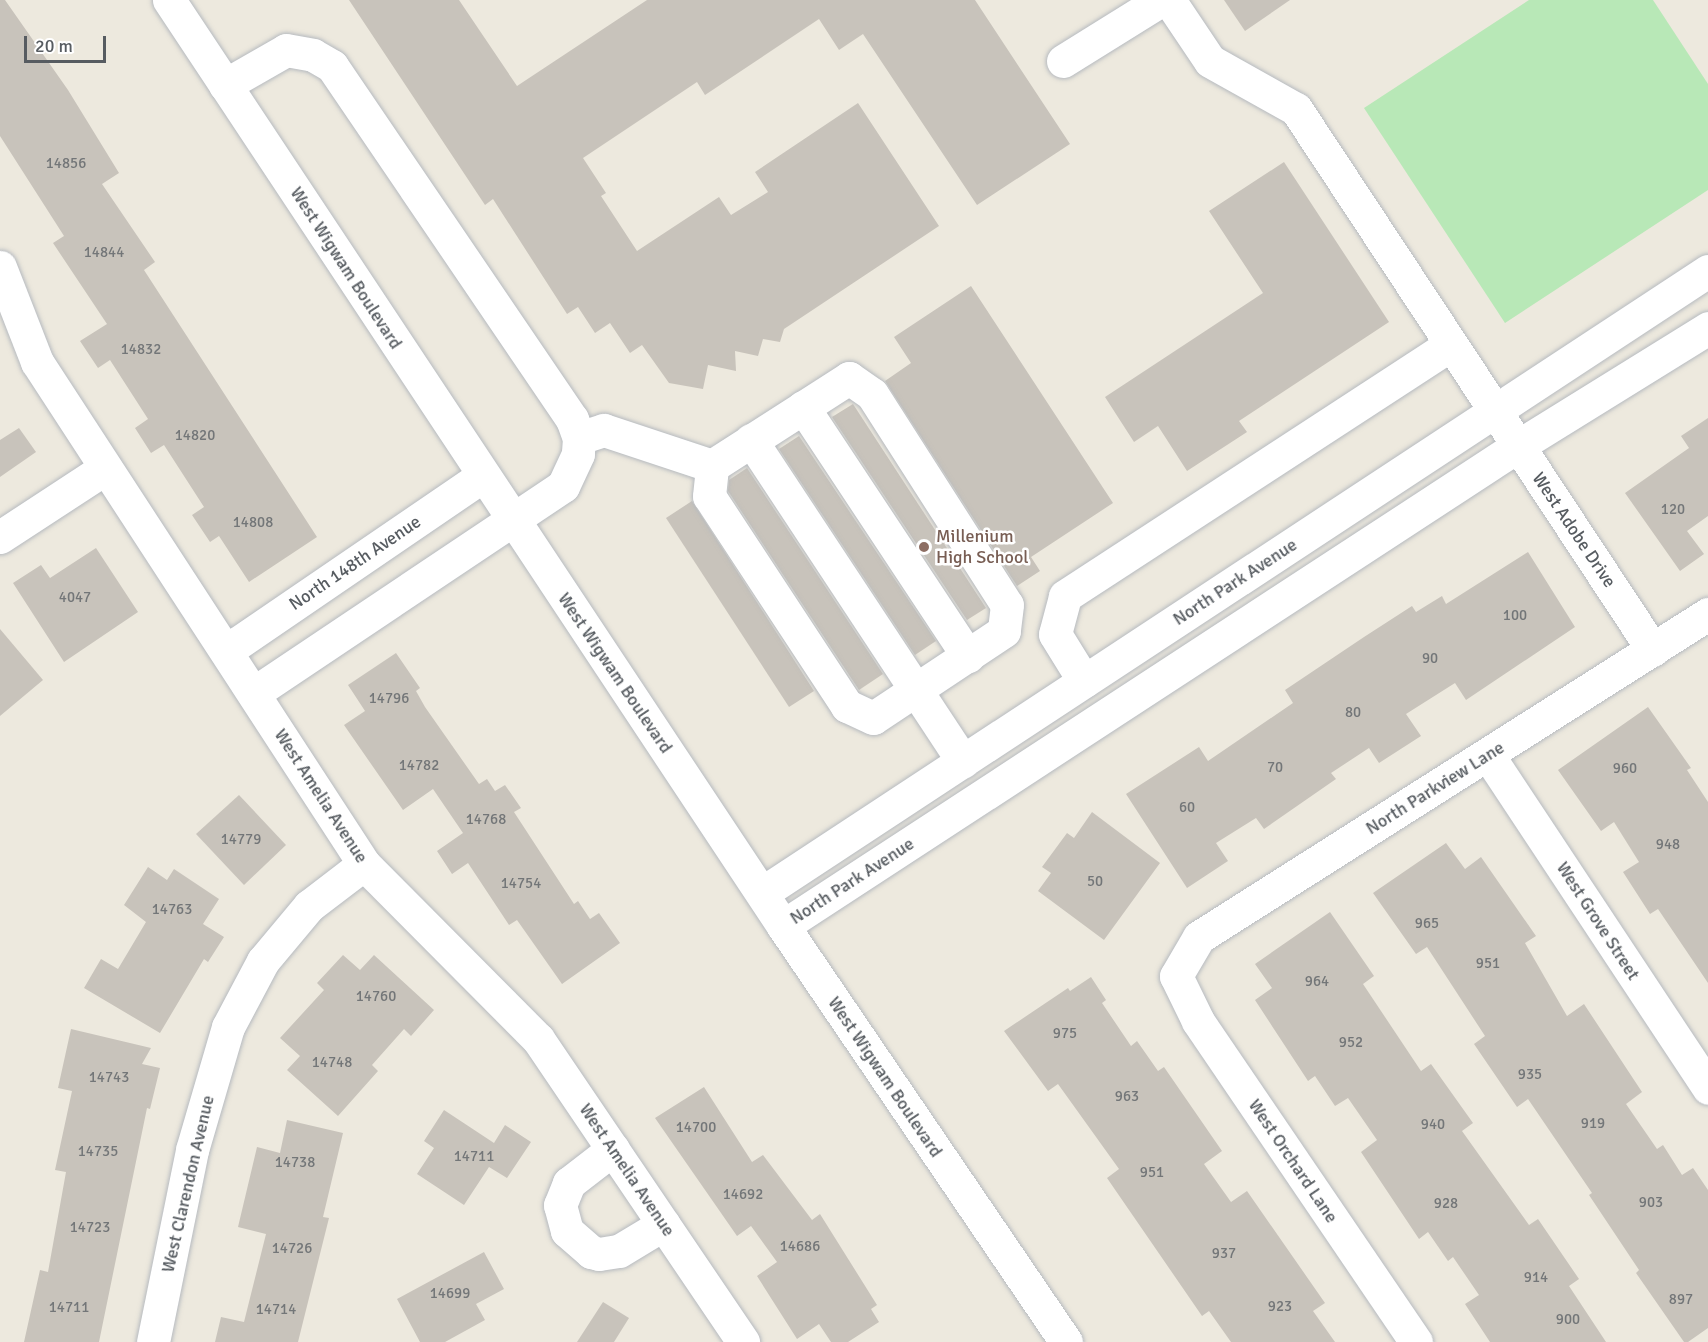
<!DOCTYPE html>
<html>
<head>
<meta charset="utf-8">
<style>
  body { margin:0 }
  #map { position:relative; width:1708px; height:1342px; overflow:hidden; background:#ede9de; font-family:Signika,sans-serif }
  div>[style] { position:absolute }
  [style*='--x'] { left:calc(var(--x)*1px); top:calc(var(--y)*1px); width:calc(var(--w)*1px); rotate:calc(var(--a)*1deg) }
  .green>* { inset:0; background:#b8e8b7 }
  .building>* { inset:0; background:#c8c3bb }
  .roads { filter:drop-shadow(0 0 2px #b6babf) drop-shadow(0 0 2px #b6babf) }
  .minor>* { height:33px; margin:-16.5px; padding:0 16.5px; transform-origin:16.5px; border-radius:16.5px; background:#fff }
  .dots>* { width:16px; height:16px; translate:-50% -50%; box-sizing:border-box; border:3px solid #fff; border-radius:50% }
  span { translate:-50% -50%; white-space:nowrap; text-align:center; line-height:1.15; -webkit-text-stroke:5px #fff; paint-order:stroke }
  .number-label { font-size:15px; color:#737678 }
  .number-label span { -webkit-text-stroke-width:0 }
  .street-label { font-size:18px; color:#575c61 }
  .education-label { font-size:18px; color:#785e54 }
  .left { translate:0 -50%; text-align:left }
  .scale { position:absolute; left:24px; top:36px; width:82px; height:27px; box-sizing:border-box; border:3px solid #575c61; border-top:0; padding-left:8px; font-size:18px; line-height:21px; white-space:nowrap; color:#575c61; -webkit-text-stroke:4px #fff; paint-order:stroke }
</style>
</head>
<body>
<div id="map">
  <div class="green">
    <div style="clip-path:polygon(1529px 0,1653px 0,1708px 84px,1708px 190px,1505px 323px,1364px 108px)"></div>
  </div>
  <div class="building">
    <div style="clip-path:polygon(0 0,5px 0,68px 90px,119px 173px,102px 184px,155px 262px,144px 270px,317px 537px,249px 582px,219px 536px,210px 542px,192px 515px,204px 507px,164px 445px,151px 453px,135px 428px,148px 419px,110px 360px,98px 368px,80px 341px,107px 324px,53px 243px,64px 236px,0 136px)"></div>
    <div style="clip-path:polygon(349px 0,459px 0,517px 86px,647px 0,975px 0,1070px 144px,977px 205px,863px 34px,839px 50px,819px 19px,705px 95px,697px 82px,583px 158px,606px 193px,601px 196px,637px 251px,719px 197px,731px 215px,768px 192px,755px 172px,858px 103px,939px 226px,784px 329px,780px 342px,763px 339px,758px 356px,735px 351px,736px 371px,708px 365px,703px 389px,669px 383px,642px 345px,630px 353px,610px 323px,595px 333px,578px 307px,567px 314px,493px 199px,485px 205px)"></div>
    <div style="clip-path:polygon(1224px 0,1290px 0,1245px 31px)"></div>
    <div style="clip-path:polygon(1284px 162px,1389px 322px,1239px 421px,1247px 432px,1187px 471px,1158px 426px,1134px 442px,1105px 397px,1263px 293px,1209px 211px)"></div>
    <div style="clip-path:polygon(971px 286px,1113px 503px,1031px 557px,1040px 571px,1017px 586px,885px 381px,911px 363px,894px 337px)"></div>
    <div style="clip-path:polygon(853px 404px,986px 608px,967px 620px,832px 417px)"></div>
    <div style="clip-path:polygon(1708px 418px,1708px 516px,1687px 531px,1704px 554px,1680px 571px,1625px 493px,1689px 448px,1681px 436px)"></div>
    <div style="clip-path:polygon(19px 428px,36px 452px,0 477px,0 440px)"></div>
    <div style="clip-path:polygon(799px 436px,936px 641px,915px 655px,779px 449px)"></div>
    <div style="clip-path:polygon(747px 468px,883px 674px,859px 690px,728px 491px,729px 480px)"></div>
    <div style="clip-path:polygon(692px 501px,814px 691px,789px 707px,666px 518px)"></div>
    <div style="clip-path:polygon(96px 548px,138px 612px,64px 662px,13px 583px,41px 565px,50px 578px)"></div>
    <div style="clip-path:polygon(1528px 552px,1575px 627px,1466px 700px,1455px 683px,1406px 714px,1421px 736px,1379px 763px,1369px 748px,1331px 773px,1336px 779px,1264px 829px,1256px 818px,1216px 843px,1228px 861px,1187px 888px,1126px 794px,1199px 747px,1208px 761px,1293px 703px,1285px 690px,1364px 637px,1412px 606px,1416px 612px,1442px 596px,1446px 604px)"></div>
    <div style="clip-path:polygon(0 629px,43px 680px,0 716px)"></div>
    <div style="clip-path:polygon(396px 653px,420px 688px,416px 691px,425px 707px,479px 784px,487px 779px,495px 791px,505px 785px,521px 808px,514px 812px,574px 904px,578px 901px,590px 919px,599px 913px,620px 943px,562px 984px,517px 920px,509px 925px,468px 863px,452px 874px,437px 851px,463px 833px,433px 789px,403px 810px,344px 725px,365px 711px,348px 685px)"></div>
    <div style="clip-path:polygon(1648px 707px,1691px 768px,1687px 770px,1708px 802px,1708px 983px,1658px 909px,1650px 914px,1623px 872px,1639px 862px,1614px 822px,1601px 831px,1558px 770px)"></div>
    <div style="clip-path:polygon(239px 795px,286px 845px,244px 885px,196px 834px)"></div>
    <div style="clip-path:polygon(1092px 812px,1160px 863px,1104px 940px,1038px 891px,1051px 873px,1042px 867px,1067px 833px,1074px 838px)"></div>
    <div style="clip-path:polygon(1446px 843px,1465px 869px,1481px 857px,1536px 936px,1525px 943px,1567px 1016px,1584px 1004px,1642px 1092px,1626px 1104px,1657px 1149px,1663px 1145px,1682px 1175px,1693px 1168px,1708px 1190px,1708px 1328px,1688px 1342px,1684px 1342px,1636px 1273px,1639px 1270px,1589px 1195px,1592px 1193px,1528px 1099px,1517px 1107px,1474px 1044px,1485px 1036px,1427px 947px,1416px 954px,1373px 893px)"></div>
    <div style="clip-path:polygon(148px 867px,167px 880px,174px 869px,219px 899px,203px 924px,224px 937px,208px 962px,204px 959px,160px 1033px,84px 988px,101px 959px,118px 969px,146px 922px,124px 905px)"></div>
    <div style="clip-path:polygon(1330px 912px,1374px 976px,1363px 984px,1421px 1071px,1431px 1064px,1473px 1123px,1462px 1131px,1529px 1225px,1538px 1219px,1579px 1279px,1569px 1286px,1606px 1342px,1490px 1342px,1465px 1304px,1479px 1295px,1453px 1257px,1448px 1261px,1428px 1232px,1419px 1239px,1361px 1152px,1377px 1140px,1348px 1098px,1335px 1106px,1315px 1076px,1308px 1081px,1255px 1000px,1272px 988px,1255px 964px)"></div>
    <div style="clip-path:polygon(343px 955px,360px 970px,374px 955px,434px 1010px,411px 1036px,404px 1029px,372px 1065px,378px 1071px,338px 1116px,287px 1070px,300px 1056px,280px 1038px,324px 990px,317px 983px)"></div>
    <div style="clip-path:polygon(1091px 977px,1106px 1000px,1102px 1003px,1131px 1046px,1137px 1041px,1158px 1071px,1164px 1067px,1222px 1151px,1204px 1164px,1231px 1202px,1247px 1191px,1325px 1303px,1313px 1311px,1335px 1342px,1231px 1342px,1209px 1311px,1202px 1316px,1107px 1178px,1119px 1169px,1058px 1084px,1048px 1091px,1004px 1031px,1068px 988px,1070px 991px)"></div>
    <div style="clip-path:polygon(71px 1029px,151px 1048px,142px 1064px,160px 1068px,150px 1109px,147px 1108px,99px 1342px,24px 1342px,40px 1270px,48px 1272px,66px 1172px,55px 1170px,72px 1091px,58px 1088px)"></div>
    <div style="clip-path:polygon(704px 1087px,752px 1162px,763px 1155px,812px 1220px,820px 1214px,877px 1305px,871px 1309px,879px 1322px,848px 1342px,831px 1342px,819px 1324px,797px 1339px,757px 1276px,777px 1262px,751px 1226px,737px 1236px,655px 1118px)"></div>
    <div style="clip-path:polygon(444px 1110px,494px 1143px,505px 1125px,531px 1142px,507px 1178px,489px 1167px,464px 1205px,417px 1174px,434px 1148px,424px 1141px)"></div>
    <div style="clip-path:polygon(287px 1120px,343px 1133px,323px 1217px,329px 1218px,298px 1342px,215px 1342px,221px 1317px,244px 1322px,266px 1234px,238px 1227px,257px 1147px,280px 1153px)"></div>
    <div style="clip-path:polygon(484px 1252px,504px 1289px,476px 1304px,485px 1320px,445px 1342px,420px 1342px,397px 1299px)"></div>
    <div style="clip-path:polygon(603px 1302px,629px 1318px,614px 1342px,577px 1342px)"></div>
  </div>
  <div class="roads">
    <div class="minor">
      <div style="--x:169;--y:0;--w:1111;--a:56.45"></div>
      <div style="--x:783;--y:926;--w:503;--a:55.77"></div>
      <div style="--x:1169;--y:0;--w:73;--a:56.1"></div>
      <div style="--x:1210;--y:61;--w:98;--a:29.2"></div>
      <div style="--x:1296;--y:109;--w:648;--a:56.58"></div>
      <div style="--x:1063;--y:61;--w:115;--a:-31.9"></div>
      <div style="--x:225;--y:85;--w:70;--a:-29.8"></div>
      <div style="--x:286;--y:50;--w:27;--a:10"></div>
      <div style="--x:313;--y:55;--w:22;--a:30"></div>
      <div style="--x:332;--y:66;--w:427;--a:55.8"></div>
      <div style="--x:572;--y:419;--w:20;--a:70"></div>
      <div style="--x:579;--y:438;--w:16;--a:94"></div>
      <div style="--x:578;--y:454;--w:35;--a:115"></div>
      <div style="--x:563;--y:486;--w:372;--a:146.2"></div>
      <div style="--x:0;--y:267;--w:102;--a:68.7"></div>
      <div style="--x:37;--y:362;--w:599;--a:56.92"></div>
      <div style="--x:364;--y:864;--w:247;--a:45.2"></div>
      <div style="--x:538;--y:1039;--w:366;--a:55.9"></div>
      <div style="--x:849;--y:378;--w:28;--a:35"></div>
      <div style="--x:872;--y:394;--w:250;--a:57.4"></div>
      <div style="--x:1007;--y:605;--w:26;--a:97"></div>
      <div style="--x:1004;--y:631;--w:157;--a:146.4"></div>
      <div style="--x:873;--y:718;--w:29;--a:-155"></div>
      <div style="--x:847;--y:706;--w:251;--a:-123.3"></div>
      <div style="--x:709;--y:496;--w:30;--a:-84"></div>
      <div style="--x:712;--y:466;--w:163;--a:-32.7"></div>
      <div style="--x:803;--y:407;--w:299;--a:56.5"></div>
      <div style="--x:579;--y:438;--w:26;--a:-18"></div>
      <div style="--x:604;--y:430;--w:114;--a:18.4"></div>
      <div style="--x:751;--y:440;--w:385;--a:56.6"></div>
      <div style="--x:0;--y:537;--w:124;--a:-33.2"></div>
      <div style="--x:226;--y:651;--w:311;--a:-34.3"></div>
      <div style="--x:1084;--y:681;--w:55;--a:-121.7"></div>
      <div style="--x:1055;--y:634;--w:39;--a:-75"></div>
      <div style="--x:1065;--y:596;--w:458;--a:-33.1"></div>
      <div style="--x:1488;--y:755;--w:399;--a:56.5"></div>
      <div style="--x:762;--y:893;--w:1132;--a:-33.33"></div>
      <div style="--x:783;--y:926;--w:878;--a:-33.15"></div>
      <div style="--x:1518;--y:446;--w:224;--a:-31.8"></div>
      <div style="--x:613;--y:1149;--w:56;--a:142.3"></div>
      <div style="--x:569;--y:1183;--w:24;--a:112"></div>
      <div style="--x:560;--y:1205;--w:27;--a:75"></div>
      <div style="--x:567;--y:1231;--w:32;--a:41"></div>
      <div style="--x:591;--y:1252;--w:8;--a:14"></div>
      <div style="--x:599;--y:1254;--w:20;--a:-9"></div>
      <div style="--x:619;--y:1251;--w:52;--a:-31"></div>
      <div style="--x:153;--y:1342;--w:196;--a:-78.5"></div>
      <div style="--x:192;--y:1150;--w:128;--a:-73.7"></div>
      <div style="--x:228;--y:1027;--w:75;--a:-62.1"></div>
      <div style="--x:263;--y:961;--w:72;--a:-50.1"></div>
      <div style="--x:309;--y:906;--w:69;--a:-37.4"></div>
      <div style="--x:1416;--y:1342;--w:388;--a:-124.2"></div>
      <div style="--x:1198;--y:1021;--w:50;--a:-116.1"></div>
      <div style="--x:1176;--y:976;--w:45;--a:-59.5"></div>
      <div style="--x:1199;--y:937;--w:603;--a:-32.4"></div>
    </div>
  </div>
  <div class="dots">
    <div style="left:924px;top:547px;background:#8d6e63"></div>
  </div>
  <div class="number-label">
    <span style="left:66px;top:164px">14856</span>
    <span style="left:104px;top:253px">14844</span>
    <span style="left:141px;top:350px">14832</span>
    <span style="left:195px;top:436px">14820</span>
    <span style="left:1673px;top:510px">120</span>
    <span style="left:253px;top:523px">14808</span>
    <span style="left:75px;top:598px">4047</span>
    <span style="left:1515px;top:616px">100</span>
    <span style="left:1430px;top:659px">90</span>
    <span style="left:389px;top:699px">14796</span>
    <span style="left:1353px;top:713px">80</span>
    <span style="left:419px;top:766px">14782</span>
    <span style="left:1275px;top:768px">70</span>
    <span style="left:1625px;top:769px">960</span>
    <span style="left:1187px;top:808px">60</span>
    <span style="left:486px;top:820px">14768</span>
    <span style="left:241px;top:840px">14779</span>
    <span style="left:1668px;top:845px">948</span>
    <span style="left:1095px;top:882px">50</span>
    <span style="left:521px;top:884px">14754</span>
    <span style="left:172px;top:910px">14763</span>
    <span style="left:1427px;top:924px">965</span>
    <span style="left:1488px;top:964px">951</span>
    <span style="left:1317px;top:982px">964</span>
    <span style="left:376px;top:997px">14760</span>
    <span style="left:1065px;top:1034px">975</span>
    <span style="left:1351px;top:1043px">952</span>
    <span style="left:332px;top:1063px">14748</span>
    <span style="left:1530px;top:1075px">935</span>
    <span style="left:109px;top:1078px">14743</span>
    <span style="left:1127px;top:1097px">963</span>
    <span style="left:1593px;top:1124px">919</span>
    <span style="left:1433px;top:1125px">940</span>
    <span style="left:696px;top:1128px">14700</span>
    <span style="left:98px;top:1152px">14735</span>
    <span style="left:474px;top:1157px">14711</span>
    <span style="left:295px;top:1163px">14738</span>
    <span style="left:1152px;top:1173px">951</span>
    <span style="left:743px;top:1195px">14692</span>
    <span style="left:1651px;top:1203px">903</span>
    <span style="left:1446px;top:1204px">928</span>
    <span style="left:90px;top:1228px">14723</span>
    <span style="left:800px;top:1247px">14686</span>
    <span style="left:292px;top:1249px">14726</span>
    <span style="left:1224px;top:1254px">937</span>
    <span style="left:1536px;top:1278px">914</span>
    <span style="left:450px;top:1294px">14699</span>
    <span style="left:1681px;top:1300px">897</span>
    <span style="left:1280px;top:1307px">923</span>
    <span style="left:69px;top:1308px">14711</span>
    <span style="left:276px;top:1310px">14714</span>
    <span style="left:1568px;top:1320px">900</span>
  </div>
  <div class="street-label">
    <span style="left:346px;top:268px;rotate:57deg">West Wigwam Boulevard</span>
    <span style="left:1574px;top:530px;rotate:56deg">West Adobe Drive</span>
    <span style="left:355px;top:563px;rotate:-34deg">North 148th Avenue</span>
    <span style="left:1235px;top:582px;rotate:-33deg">North Park Avenue</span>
    <span style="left:615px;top:673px;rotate:56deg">West Wigwam Boulevard</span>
    <span style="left:1435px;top:788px;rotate:-32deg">North Parkview Lane</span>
    <span style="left:321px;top:796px;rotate:57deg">West Amelia Avenue</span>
    <span style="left:852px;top:881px;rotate:-33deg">North Park Avenue</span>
    <span style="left:1598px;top:921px;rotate:57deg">West Grove Street</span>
    <span style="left:885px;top:1077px;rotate:56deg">West Wigwam Boulevard</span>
    <span style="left:1293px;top:1161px;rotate:56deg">West Orchard Lane</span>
    <span style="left:627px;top:1170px;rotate:56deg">West Amelia Avenue</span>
    <span style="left:188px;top:1184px;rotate:-77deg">West Clarendon Avenue</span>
  </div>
  <div class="education-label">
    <span class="left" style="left:936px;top:547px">Millenium<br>High School</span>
  </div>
  <div class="scale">20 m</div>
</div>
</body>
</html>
